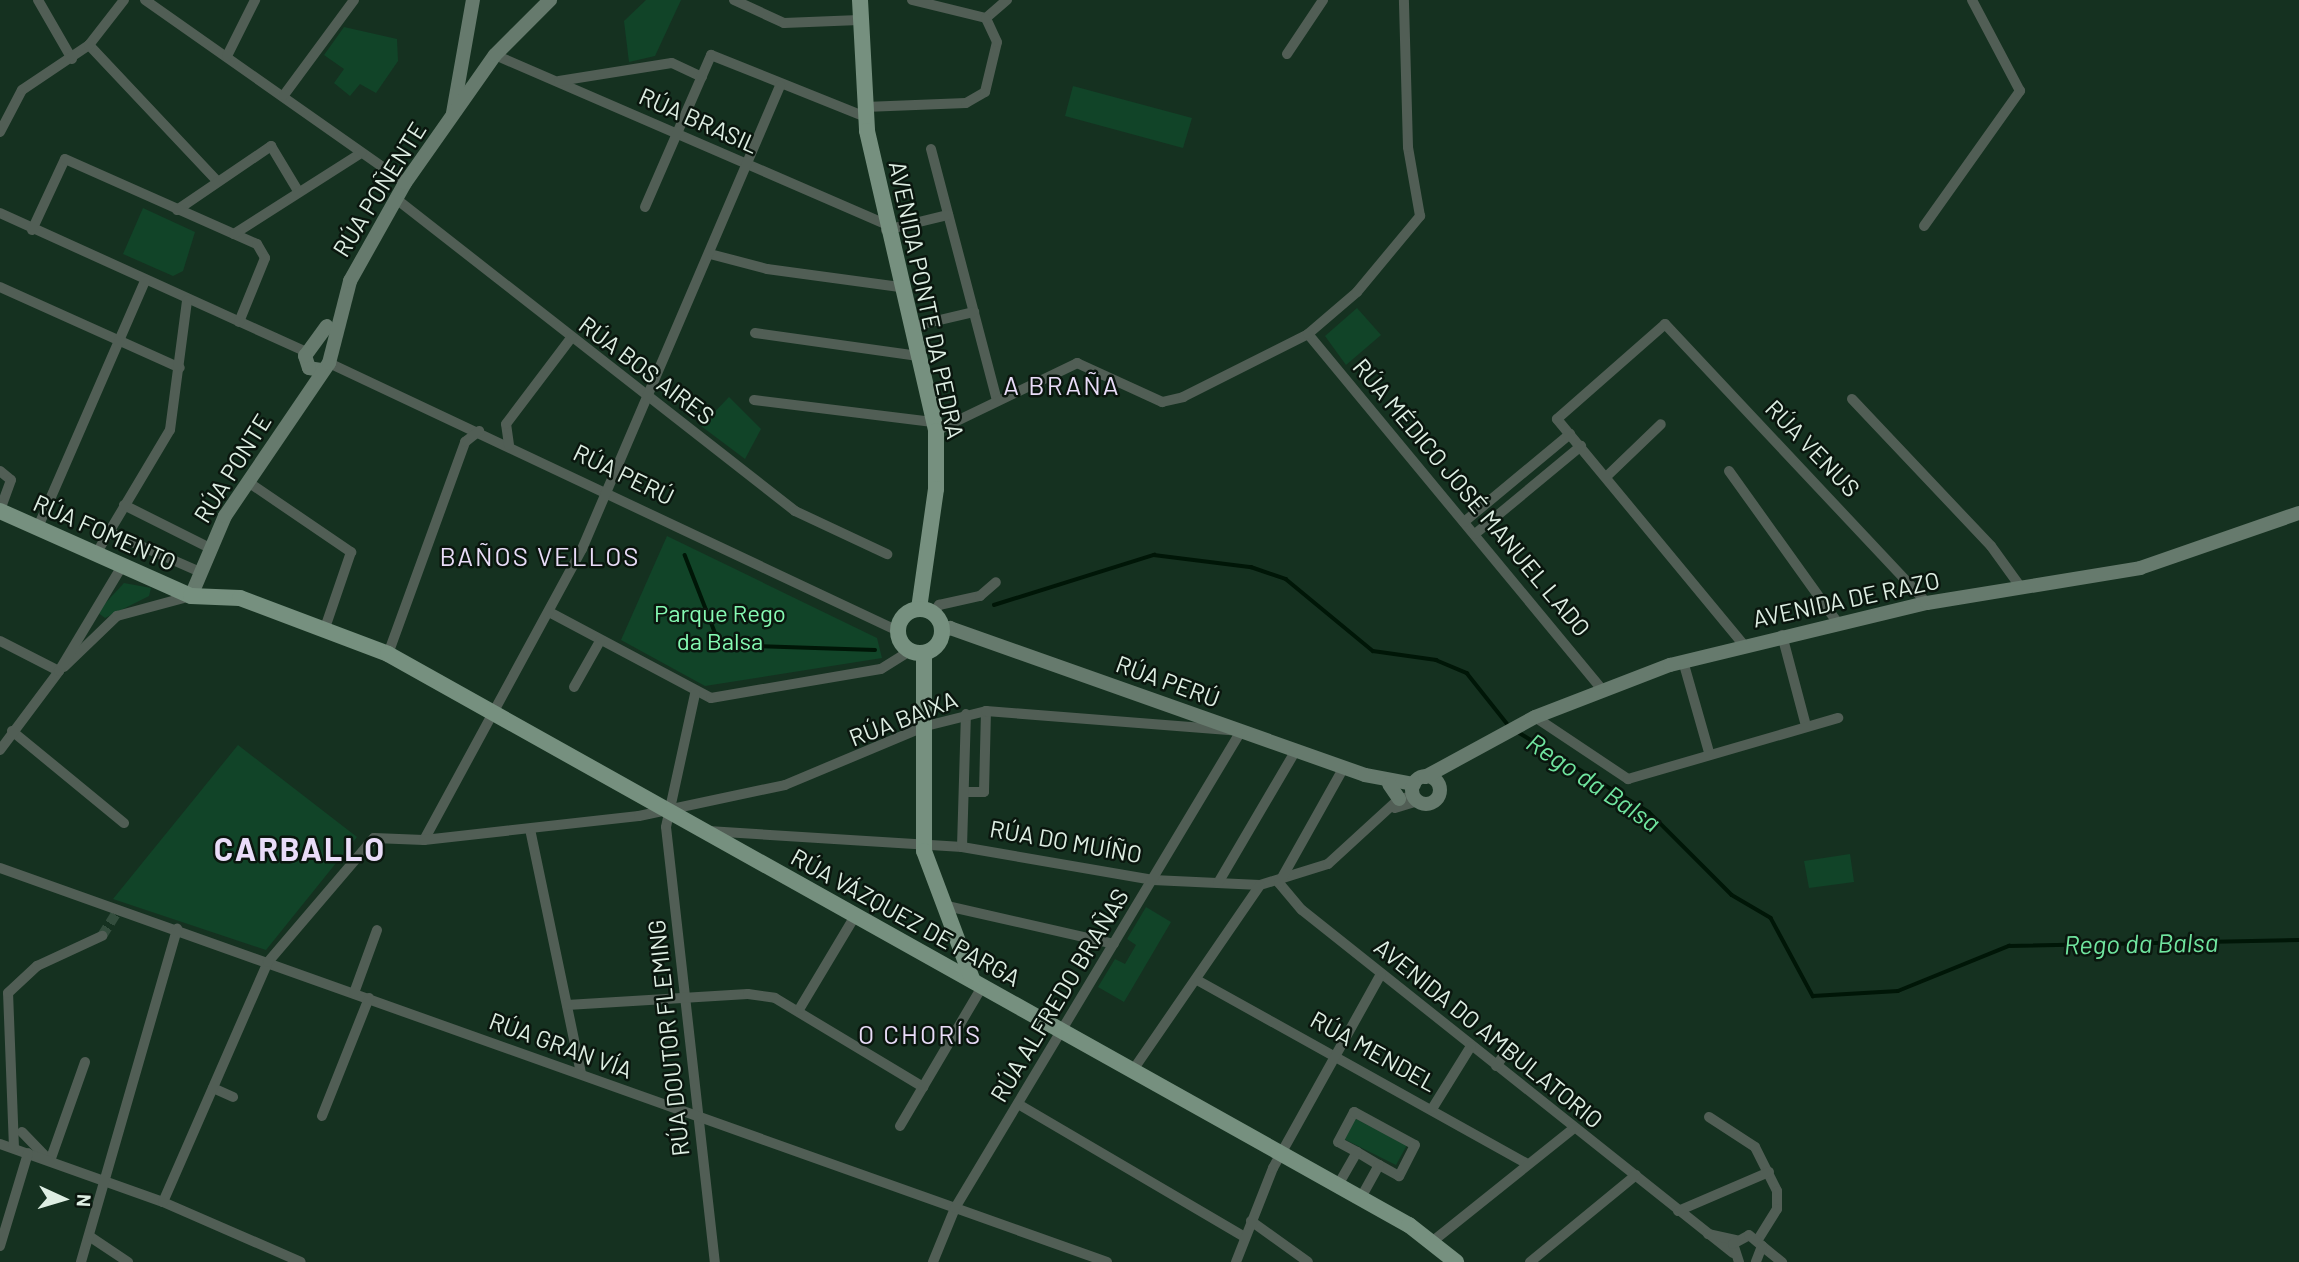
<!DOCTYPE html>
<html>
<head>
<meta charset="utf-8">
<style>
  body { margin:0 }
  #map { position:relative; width:2299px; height:1262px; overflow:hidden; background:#153120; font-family:Barlow,sans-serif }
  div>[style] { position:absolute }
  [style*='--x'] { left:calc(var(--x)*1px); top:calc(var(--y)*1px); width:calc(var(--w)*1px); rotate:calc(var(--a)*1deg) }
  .green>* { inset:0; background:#114428 }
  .stream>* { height:3.5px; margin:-1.75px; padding:0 1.75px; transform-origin:1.75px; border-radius:1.75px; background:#001607 }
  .street-tunnel>* { height:10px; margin-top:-5px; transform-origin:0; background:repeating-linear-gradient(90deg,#334d3d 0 10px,transparent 0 15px) }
  .street>* { height:10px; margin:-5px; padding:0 5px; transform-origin:5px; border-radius:5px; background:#515e55 }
  .secondary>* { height:14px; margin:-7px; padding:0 7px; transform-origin:7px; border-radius:7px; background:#667a6d }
  .secondary>.ring { margin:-7px; padding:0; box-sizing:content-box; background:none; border:14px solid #667a6d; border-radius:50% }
  .primary>* { height:16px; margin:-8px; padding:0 8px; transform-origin:8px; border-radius:8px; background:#76907f }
  .primary>.ring { margin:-8px; padding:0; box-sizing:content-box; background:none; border:16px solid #76907f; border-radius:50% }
  span { translate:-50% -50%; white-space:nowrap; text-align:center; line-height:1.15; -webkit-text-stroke:5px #0a160e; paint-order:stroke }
  .street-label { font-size:24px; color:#deeee3 }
  .park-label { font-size:24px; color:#86fab3 }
  .neighbourhood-label { font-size:26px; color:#e9dcf8; letter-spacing:2px }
  .water-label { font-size:26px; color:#70e59f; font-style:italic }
  .district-label { font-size:32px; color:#e9dcf8; font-weight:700; letter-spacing:2px }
  .north { position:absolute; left:28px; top:1164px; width:70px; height:70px; -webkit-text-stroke:5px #0a160e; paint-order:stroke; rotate:94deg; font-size:19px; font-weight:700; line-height:28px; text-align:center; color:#deeee3 }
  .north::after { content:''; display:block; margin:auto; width:24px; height:32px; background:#deeee3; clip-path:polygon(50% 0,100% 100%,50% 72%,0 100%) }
</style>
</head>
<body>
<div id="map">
  <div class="green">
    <div style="clip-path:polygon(646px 0,681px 0,655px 56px,629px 62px,624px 21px)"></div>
    <div style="clip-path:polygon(344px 27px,397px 39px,398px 61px,376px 93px,360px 84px,350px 96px,334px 83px,344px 69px,324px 55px)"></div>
    <div style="clip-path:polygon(1073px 86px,1192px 118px,1183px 148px,1065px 116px)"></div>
    <div style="clip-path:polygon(143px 208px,195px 232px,183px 271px,173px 276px,123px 254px)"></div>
    <div style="clip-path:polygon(1357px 308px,1381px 335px,1346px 365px,1325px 336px)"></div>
    <div style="clip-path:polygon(729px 397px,761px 429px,745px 459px,701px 426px)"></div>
    <div style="clip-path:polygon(667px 536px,877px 638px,882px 658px,705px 686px,621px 640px)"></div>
    <div style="clip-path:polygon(124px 583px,151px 588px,149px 596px,105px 618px,97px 612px)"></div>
    <div style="clip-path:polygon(238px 745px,357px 837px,266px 950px,113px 899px)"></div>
    <div style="clip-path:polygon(1850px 854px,1854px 882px,1809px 888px,1804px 861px)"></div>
    <div style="clip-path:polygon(1146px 907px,1171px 922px,1124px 1002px,1098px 987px,1115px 959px,1125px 964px,1136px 945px,1127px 939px)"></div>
    <div style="clip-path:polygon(1354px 1118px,1407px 1145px,1396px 1165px,1344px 1139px)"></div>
  </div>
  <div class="stream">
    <div style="--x:685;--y:555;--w:97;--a:68.7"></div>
    <div style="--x:720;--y:645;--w:155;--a:1.8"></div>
    <div style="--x:994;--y:605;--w:168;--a:-17.4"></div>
    <div style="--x:1154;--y:555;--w:98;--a:7.1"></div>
    <div style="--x:1251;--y:567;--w:37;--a:19"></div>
    <div style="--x:1286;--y:579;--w:113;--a:39.6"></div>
    <div style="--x:1373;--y:651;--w:64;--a:8.1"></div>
    <div style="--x:1436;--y:660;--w:34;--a:23"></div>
    <div style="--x:1467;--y:673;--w:68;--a:51.6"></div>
    <div style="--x:1518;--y:732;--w:153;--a:31.4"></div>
    <div style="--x:1649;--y:812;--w:117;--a:45"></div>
    <div style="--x:1732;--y:895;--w:45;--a:30.5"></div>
    <div style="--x:1771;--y:918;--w:89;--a:61.7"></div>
    <div style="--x:1813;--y:996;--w:85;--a:-3.4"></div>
    <div style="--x:1898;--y:991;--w:120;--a:-22.1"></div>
    <div style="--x:2009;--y:946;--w:290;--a:-1.2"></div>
  </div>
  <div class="street-tunnel">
    <div style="--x:102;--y:936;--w:31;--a:-58"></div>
  </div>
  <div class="street">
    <div style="--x:38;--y:0;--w:68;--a:60"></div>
    <div style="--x:145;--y:0;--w:318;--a:35.1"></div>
    <div style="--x:734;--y:0;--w:55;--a:24.7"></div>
    <div style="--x:784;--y:23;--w:75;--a:-2.3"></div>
    <div style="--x:912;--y:0;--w:76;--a:13.7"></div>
    <div style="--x:986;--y:18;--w:28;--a:-41"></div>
    <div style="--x:89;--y:45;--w:187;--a:46.7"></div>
    <div style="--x:1287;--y:54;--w:65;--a:-56.3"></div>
    <div style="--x:495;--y:55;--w:425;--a:23.4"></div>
    <div style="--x:227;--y:56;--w:63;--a:-63.4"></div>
    <div style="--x:559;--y:81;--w:114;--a:-9.1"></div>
    <div style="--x:672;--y:63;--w:33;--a:25"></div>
    <div style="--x:284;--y:95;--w:118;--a:-53.6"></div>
    <div style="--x:865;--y:107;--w:101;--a:-2.3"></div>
    <div style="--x:966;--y:103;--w:22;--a:-30"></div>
    <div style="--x:985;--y:92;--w:51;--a:-76.5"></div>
    <div style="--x:997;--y:42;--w:26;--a:-115"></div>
    <div style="--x:0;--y:132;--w:47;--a:-62.4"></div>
    <div style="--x:22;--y:90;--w:81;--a:-33.9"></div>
    <div style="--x:89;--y:45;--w:57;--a:-52.1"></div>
    <div style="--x:931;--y:149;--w:260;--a:75.3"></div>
    <div style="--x:395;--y:198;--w:508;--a:38.04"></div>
    <div style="--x:795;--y:511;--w:102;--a:25.1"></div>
    <div style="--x:645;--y:207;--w:166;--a:-66.5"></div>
    <div style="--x:711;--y:55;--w:167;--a:21.8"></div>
    <div style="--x:177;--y:210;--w:114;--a:-34.2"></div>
    <div style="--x:271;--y:146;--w:52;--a:59"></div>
    <div style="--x:0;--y:213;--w:336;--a:24.4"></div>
    <div style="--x:1924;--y:226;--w:166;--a:-54.6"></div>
    <div style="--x:2020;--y:91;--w:103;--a:-117.8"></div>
    <div style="--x:32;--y:230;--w:78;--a:-65.1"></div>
    <div style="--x:65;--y:159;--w:210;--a:23.9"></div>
    <div style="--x:257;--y:244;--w:16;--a:60"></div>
    <div style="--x:265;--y:258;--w:69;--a:112.1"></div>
    <div style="--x:886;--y:230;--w:64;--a:-13.6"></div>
    <div style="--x:234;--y:234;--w:151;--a:-32.5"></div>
    <div style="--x:710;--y:254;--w:59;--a:14.7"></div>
    <div style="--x:767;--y:269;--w:134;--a:7.7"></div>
    <div style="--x:0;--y:287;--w:197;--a:24.2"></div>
    <div style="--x:910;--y:327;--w:66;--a:-13.2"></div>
    <div style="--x:755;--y:333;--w:165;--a:8"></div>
    <div style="--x:1308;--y:334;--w:461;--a:50.4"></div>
    <div style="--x:329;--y:363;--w:629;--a:25.22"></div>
    <div style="--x:1852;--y:399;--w:202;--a:46.6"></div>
    <div style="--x:1991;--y:546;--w:53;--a:54.2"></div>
    <div style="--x:754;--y:400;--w:180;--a:7"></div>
    <div style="--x:936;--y:431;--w:157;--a:-25.7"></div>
    <div style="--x:1077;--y:363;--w:94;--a:24.6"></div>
    <div style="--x:1162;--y:402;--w:22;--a:-13"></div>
    <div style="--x:1183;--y:397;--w:140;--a:-26.7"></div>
    <div style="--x:1308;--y:334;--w:65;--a:-40.6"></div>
    <div style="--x:1357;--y:292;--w:99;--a:-50.3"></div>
    <div style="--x:1420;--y:216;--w:70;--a:-99.9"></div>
    <div style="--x:1408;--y:147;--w:147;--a:-91.6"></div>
    <div style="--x:509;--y:445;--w:21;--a:-98"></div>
    <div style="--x:506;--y:424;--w:108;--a:-52.9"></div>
    <div style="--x:0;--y:471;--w:14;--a:39"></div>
    <div style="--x:11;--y:480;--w:33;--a:110"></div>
    <div style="--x:1729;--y:471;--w:186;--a:54.4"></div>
    <div style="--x:1606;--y:477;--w:76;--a:-43.9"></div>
    <div style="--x:248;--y:482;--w:125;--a:34.2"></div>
    <div style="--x:351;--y:552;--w:80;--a:108.9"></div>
    <div style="--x:124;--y:505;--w:96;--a:26.6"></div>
    <div style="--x:1464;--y:522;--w:138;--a:-39.7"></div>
    <div style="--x:38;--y:527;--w:268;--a:-66.5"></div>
    <div style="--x:109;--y:532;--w:99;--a:23.7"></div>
    <div style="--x:1475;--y:534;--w:138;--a:-39.7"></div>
    <div style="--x:96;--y:554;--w:144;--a:-59.2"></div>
    <div style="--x:170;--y:430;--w:131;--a:-82.5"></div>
    <div style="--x:934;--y:612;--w:9;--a:-54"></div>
    <div style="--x:939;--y:605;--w:42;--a:-12.4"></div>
    <div style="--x:980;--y:596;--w:21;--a:-41"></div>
    <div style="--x:551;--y:613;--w:181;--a:28"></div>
    <div style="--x:711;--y:698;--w:172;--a:-9.7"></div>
    <div style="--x:881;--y:669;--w:34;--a:-32"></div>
    <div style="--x:1782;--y:635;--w:94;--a:75.2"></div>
    <div style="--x:0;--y:641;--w:66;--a:27"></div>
    <div style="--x:1743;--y:644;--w:292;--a:-129.6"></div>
    <div style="--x:1557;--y:419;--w:144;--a:-41.3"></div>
    <div style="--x:1665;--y:324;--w:383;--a:46.8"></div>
    <div style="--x:388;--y:654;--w:226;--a:-70"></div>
    <div style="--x:465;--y:442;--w:18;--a:-38"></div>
    <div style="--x:1683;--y:661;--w:95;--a:74.1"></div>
    <div style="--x:64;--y:667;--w:74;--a:-43.9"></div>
    <div style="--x:117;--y:616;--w:77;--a:-15.1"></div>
    <div style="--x:574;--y:687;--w:53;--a:-60.5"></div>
    <div style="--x:695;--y:694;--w:136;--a:102.3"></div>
    <div style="--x:666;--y:827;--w:438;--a:83.6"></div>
    <div style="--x:1535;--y:717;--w:112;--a:33.7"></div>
    <div style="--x:1628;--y:779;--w:219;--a:-16.2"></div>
    <div style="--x:12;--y:731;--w:145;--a:39.4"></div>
    <div style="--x:0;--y:750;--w:99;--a:-53.2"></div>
    <div style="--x:59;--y:671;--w:122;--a:-59"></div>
    <div style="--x:964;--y:792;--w:20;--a:0"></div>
    <div style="--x:984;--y:792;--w:81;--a:-88.6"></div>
    <div style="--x:1395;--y:808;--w:24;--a:-17"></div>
    <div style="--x:530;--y:829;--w:250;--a:78.2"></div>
    <div style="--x:708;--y:831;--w:255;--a:3.6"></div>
    <div style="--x:962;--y:847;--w:194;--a:9.8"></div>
    <div style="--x:1153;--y:880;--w:107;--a:2.7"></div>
    <div style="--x:1260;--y:885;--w:71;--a:-17.2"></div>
    <div style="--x:1328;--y:864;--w:96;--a:-42.5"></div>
    <div style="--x:1399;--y:799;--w:15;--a:-11"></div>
    <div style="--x:424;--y:840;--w:331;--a:-61.5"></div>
    <div style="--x:582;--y:549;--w:504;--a:-66.85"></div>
    <div style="--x:962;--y:847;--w:133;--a:-88.3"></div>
    <div style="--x:0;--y:868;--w:1175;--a:19.59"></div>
    <div style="--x:1218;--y:883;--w:154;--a:-59.6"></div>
    <div style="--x:1279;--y:883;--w:35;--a:50"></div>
    <div style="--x:1302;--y:910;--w:551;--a:38.51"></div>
    <div style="--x:1279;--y:883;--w:133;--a:-60.7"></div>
    <div style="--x:947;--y:906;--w:171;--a:12.8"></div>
    <div style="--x:1197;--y:980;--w:378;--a:29.1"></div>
    <div style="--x:354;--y:993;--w:67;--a:-69.9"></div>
    <div style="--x:567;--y:1005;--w:181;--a:-3.5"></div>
    <div style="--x:748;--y:994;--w:27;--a:8"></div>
    <div style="--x:775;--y:998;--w:173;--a:31"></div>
    <div style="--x:800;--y:1008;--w:107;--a:-59.1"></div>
    <div style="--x:1496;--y:1066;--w:26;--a:-54"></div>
    <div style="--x:1133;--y:1070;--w:224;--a:-55.5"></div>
    <div style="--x:213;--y:1088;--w:22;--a:24"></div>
    <div style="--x:1018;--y:1104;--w:263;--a:30.4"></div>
    <div style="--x:1432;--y:1109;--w:74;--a:-58.2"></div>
    <div style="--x:322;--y:1116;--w:127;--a:-68.3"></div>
    <div style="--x:1709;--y:1117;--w:55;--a:33.1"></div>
    <div style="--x:1755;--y:1147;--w:49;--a:63.4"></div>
    <div style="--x:1777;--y:1191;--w:18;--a:90"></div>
    <div style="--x:1777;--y:1209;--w:36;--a:122"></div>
    <div style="--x:900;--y:1126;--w:164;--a:-59.5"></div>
    <div style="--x:22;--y:1132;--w:40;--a:46"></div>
    <div style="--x:50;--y:1161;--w:105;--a:-70.5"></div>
    <div style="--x:0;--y:1144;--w:173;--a:19.6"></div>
    <div style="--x:163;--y:1202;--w:150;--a:23.5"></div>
    <div style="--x:14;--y:1148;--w:155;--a:-92.2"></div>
    <div style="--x:8;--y:993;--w:40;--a:-43"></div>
    <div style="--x:37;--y:966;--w:72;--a:-24.8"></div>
    <div style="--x:1357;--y:1152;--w:26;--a:31"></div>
    <div style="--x:1338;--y:1185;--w:38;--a:-60"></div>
    <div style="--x:1357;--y:1152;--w:21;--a:-152"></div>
    <div style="--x:1338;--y:1142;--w:34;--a:-62"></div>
    <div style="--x:1354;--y:1112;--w:69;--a:28.4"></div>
    <div style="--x:1415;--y:1145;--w:35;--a:117"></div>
    <div style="--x:1399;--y:1176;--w:23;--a:-151"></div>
    <div style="--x:1379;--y:1165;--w:38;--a:119"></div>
    <div style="--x:163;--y:1202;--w:262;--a:-66.4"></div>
    <div style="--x:268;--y:962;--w:163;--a:-49.5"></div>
    <div style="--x:374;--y:838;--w:50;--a:2.3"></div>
    <div style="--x:424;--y:840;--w:216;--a:-6.4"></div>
    <div style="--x:639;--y:816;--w:149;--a:-12"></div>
    <div style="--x:785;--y:785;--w:153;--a:-22.7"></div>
    <div style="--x:926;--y:726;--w:62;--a:-14"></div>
    <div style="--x:986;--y:711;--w:253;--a:4.5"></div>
    <div style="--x:1678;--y:1211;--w:99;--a:-23.2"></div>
    <div style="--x:1251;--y:1221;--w:70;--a:35.7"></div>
    <div style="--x:1708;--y:1234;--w:29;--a:12"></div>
    <div style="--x:89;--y:1236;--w:47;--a:33.7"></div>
    <div style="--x:1433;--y:1241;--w:181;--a:-38.7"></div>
    <div style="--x:0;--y:1246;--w:97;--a:-73.2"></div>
    <div style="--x:1762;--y:1246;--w:26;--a:39"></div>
    <div style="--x:81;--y:1262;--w:347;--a:-73.9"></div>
    <div style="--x:933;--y:1262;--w:58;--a:-67.8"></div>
    <div style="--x:955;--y:1208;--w:556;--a:-59.05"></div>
    <div style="--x:1236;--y:1262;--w:101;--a:-68.5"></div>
    <div style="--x:1273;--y:1168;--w:222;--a:-60.9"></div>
    <div style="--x:1530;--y:1262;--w:137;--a:-39.4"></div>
    <div style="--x:1739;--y:1262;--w:19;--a:-108"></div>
    <div style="--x:1733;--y:1244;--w:18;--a:-29"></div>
    <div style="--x:1749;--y:1235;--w:17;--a:40"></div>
    <div style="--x:1762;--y:1246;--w:17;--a:111"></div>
  </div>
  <div class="secondary">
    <div style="--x:453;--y:113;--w:115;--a:-80"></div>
    <div style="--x:321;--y:370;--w:12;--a:-171"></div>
    <div style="--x:309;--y:368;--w:13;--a:-108"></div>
    <div style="--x:305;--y:356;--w:37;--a:-54"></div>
    <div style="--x:191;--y:596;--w:87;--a:-67"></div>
    <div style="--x:225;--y:516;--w:185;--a:-55.8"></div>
    <div style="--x:329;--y:363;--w:85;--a:-75.6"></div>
    <div style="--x:350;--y:281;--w:112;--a:-60.7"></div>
    <div style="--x:405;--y:183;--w:156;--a:-54.9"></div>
    <div style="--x:495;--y:55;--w:78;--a:-45"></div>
    <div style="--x:943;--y:631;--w:8;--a:-23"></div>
    <div style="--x:950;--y:628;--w:440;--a:19.5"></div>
    <div style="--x:1365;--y:775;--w:50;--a:10.4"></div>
    <div class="ring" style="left:1412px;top:776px;width:14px;height:14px"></div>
    <div style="--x:1425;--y:777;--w:125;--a:-28.6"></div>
    <div style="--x:1535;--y:717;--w:145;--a:-21.1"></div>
    <div style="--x:1670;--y:665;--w:264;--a:-13.6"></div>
    <div style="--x:1927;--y:603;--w:216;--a:-9.3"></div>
    <div style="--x:2140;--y:568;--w:168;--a:-19.1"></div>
    <div style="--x:1389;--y:784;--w:18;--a:56"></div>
  </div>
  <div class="primary">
    <div style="--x:860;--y:0;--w:131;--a:86.9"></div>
    <div style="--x:867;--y:131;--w:308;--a:77"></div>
    <div style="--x:936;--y:431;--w:58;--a:90"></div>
    <div style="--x:936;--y:489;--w:120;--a:98.1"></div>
    <div style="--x:0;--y:511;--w:209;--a:24"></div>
    <div style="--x:191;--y:596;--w:49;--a:2.3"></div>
    <div style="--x:240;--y:598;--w:158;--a:20.7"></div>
    <div style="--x:388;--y:654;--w:1170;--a:29.22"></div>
    <div style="--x:1409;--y:1225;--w:60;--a:38.2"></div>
    <div class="ring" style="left:898px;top:609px;width:28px;height:28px"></div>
    <div style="--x:924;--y:653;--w:198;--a:90"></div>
    <div style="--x:924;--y:851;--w:137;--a:69.4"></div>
  </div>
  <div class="street-label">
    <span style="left:699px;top:120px;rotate:24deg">RÚA BRASIL</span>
    <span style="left:379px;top:189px;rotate:-58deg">RÚA POÑENTE</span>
    <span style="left:927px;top:300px;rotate:78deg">AVENIDA PONTE DA PEDRA</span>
    <span style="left:647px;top:370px;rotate:37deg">RÚA BOS AIRES</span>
    <span style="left:1813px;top:448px;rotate:46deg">RÚA VENUS</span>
    <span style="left:232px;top:468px;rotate:-58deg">RÚA PONTE</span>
    <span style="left:624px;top:474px;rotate:26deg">RÚA PERÚ</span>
    <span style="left:1472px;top:497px;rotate:50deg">RÚA MÉDICO JOSÉ MANUEL LADO</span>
    <span style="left:105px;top:532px;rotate:24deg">RÚA FOMENTO</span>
    <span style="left:1846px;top:599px;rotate:-12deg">AVENIDA DE RAZO</span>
    <span style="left:1168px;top:681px;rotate:20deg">RÚA PERÚ</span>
    <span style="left:903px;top:718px;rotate:-21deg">RÚA BAIXA</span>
    <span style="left:1066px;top:841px;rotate:10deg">RÚA DO MUÍÑO</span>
    <span style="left:906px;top:917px;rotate:29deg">RÚA VÁZQUEZ DE PARGA</span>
    <span style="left:1059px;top:995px;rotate:-59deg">RÚA ALFREDO BRAÑAS</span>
    <span style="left:1489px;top:1033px;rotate:39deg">AVENIDA DO AMBULATORIO</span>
    <span style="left:668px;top:1038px;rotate:-96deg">RÚA DOUTOR FLEMING</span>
    <span style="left:561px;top:1045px;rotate:20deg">RÚA GRAN VÍA</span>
    <span style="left:1374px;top:1051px;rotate:29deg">RÚA MENDEL</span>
  </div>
  <div class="park-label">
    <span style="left:720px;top:627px">Parque Rego<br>da Balsa</span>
  </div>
  <div class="neighbourhood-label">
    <span style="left:1062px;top:385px">A BRAÑA</span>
    <span style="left:540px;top:556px">BAÑOS VELLOS</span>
    <span style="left:920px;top:1034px">O CHORÍS</span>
  </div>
  <div class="water-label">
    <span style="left:1594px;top:782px;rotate:34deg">Rego da Balsa</span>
    <span style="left:2141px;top:943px;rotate:-1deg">Rego da Balsa</span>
  </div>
  <div class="district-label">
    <span style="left:300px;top:848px">CARBALLO</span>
  </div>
  <div class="north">N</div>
</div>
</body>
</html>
